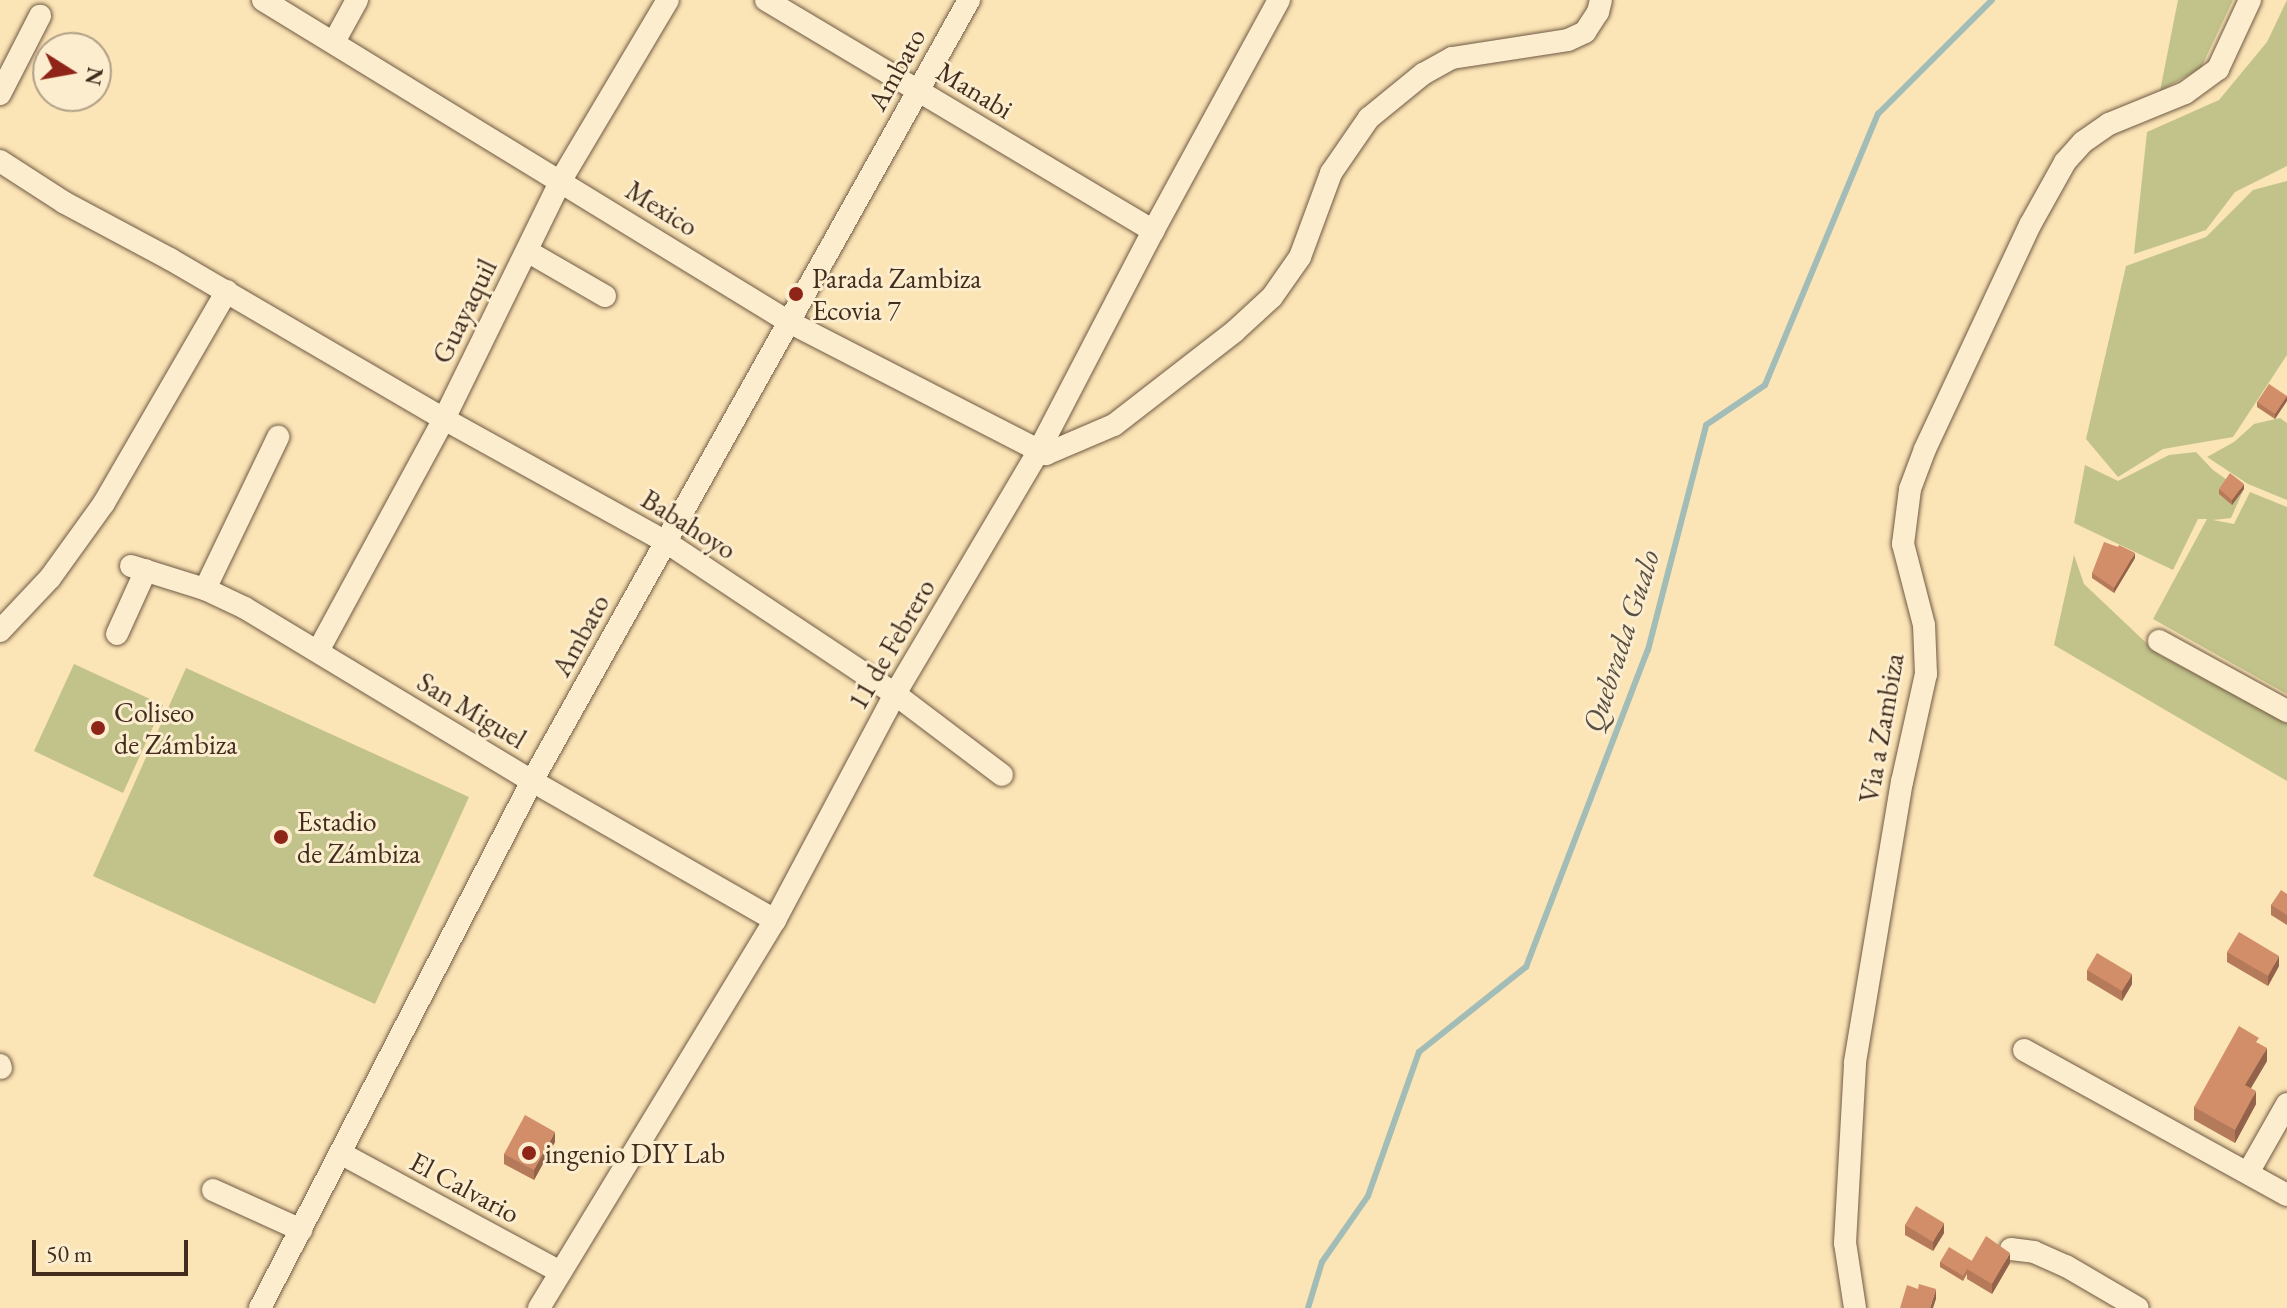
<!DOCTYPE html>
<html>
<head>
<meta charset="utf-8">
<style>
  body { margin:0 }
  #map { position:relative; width:2287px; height:1308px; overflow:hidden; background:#fbe4b5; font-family:"EB Garamond",serif }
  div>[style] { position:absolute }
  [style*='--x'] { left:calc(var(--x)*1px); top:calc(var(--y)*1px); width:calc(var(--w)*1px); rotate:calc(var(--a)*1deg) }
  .green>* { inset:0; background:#c2c38b }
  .stream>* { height:6px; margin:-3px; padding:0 3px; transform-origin:3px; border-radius:3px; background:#a2bcb7 }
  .roads { filter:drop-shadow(0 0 2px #705a44) drop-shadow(0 0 2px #705a44) }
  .minor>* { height:22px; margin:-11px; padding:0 11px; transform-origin:11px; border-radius:11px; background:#fcedcf }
  .wall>* { inset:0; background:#b47a5a }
  .shaded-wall>* { inset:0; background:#92634a }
  .building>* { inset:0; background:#d18e69 }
  .dots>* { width:22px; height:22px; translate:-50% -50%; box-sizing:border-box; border:4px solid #fcedcf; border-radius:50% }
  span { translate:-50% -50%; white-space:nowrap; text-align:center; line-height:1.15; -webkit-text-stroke:6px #fcedcf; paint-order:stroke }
  .street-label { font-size:28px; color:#412c1e }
  .poi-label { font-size:28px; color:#412c1e }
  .left { translate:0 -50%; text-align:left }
  .water-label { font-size:30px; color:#595044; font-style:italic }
  .north { position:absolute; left:32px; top:32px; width:80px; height:80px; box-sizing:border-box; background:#fcedcf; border:2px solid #b1a088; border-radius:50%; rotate:101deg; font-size:22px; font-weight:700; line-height:32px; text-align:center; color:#412c1e }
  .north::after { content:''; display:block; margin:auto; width:28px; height:36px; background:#8f2418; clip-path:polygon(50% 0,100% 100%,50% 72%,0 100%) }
  .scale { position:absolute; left:32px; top:1240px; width:156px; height:36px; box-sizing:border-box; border:4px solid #412c1e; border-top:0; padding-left:10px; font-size:24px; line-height:28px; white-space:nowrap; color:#412c1e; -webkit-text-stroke:6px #fcedcf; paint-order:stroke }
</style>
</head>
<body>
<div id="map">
  <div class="green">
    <div style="clip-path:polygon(2178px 0,2233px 0,2201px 68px,2160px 91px)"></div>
    <div style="clip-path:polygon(2287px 0,2287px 166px,2235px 192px,2206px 230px,2134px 254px,2147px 132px,2219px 100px,2267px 42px)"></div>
    <div style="clip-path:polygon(2287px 181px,2287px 355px,2233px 437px,2163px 449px,2118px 477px,2086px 439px,2126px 266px,2206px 237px,2253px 190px)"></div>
    <div style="clip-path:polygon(2280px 418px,2287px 423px,2287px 500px,2248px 484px,2207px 457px,2234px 442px,2254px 424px)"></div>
    <div style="clip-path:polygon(2196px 452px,2213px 470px,2243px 491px,2231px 518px,2213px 520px,2234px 524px,2250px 492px,2287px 507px,2287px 694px,2153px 619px,2207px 519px,2198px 519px,2173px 570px,2074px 523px,2085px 465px,2118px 481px,2169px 455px)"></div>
    <div style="clip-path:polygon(2074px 555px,2084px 584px,2158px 654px,2287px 723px,2287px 781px,2054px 645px)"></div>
    <div style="clip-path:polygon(74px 664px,163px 705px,123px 793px,34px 751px)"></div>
    <div style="clip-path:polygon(186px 668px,469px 797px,375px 1004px,93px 876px)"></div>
  </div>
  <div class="stream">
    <div style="--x:1308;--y:1308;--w:48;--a:-73.1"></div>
    <div style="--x:1322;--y:1262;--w:80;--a:-55.1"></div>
    <div style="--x:1368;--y:1196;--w:153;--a:-70.5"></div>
    <div style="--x:1419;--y:1052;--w:137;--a:-38.5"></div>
    <div style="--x:1526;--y:967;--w:340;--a:-69"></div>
    <div style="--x:1648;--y:650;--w:232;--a:-75.5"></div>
    <div style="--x:1706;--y:425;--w:71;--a:-34.1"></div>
    <div style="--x:1765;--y:385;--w:294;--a:-67.4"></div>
    <div style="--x:1878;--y:114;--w:161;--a:-45"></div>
  </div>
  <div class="roads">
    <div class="minor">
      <div style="--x:263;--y:0;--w:617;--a:31.47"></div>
      <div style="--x:789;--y:322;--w:289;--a:27.2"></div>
      <div style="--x:1046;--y:454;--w:74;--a:-23.1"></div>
      <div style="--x:1114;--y:425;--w:153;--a:-37.8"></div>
      <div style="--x:1235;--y:331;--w:50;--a:-42.6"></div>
      <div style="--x:1272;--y:297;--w:49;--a:-55"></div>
      <div style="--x:1300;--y:257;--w:90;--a:-69.7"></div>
      <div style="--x:1331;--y:173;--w:67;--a:-55.4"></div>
      <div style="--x:1369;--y:118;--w:70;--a:-39.2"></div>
      <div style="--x:1423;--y:74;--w:33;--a:-29"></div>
      <div style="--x:1452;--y:58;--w:117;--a:-8.8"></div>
      <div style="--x:1568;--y:40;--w:19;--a:-25"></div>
      <div style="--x:1585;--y:32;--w:24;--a:-57"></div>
      <div style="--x:1598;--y:12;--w:12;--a:-76"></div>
      <div style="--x:766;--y:0;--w:451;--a:30.8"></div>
      <div style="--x:334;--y:42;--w:48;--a:-61.3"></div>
      <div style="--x:0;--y:94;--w:88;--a:-62.9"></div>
      <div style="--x:0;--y:161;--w:77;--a:32.9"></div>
      <div style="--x:65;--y:203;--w:119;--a:28.1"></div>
      <div style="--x:170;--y:259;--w:317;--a:30.3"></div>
      <div style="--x:444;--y:419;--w:254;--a:29"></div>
      <div style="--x:666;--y:542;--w:275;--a:33.6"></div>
      <div style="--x:895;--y:694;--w:134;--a:37.1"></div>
      <div style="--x:527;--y:251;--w:90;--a:30"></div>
      <div style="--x:131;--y:566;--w:77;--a:17.3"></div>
      <div style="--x:205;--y:589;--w:44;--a:25.4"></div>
      <div style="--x:245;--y:608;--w:335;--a:31.1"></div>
      <div style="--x:532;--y:781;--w:280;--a:29.8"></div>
      <div style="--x:205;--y:589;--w:169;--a:-64.3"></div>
      <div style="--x:0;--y:631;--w:73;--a:-46.7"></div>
      <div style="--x:50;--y:578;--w:92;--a:-54.2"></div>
      <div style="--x:104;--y:503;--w:245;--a:-59.9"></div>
      <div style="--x:117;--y:634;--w:70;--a:-65.6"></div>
      <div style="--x:2159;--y:641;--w:146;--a:28.7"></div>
      <div style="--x:318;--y:651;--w:264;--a:-61.5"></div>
      <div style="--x:444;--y:419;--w:266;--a:-63.9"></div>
      <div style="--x:561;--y:180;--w:209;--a:-59.3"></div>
      <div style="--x:2024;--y:1050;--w:300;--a:28.9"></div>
      <div style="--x:0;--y:1065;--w:3;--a:72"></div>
      <div style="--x:342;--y:1154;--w:248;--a:28.4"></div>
      <div style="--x:2249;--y:1171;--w:77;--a:-60.4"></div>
      <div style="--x:213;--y:1190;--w:97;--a:24.4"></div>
      <div style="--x:2011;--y:1249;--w:23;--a:7"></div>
      <div style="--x:2034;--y:1252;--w:35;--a:24"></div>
      <div style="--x:2066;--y:1266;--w:83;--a:30.3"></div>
      <div style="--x:260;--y:1308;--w:593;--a:-62.7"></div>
      <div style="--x:532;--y:781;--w:895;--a:-60.77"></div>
      <div style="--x:539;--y:1308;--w:454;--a:-58.7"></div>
      <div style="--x:775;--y:920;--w:256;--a:-62"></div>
      <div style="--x:895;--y:694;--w:281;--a:-59.4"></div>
      <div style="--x:1038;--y:452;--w:249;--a:-62.5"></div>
      <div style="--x:1153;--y:231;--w:263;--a:-61.4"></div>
      <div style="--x:1855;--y:1308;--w:66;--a:-98.7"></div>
      <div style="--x:1845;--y:1243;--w:181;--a:-86.8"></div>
      <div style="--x:1855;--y:1062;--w:284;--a:-80.5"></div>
      <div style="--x:1902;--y:782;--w:111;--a:-77.5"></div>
      <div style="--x:1926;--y:674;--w:49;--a:-92.3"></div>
      <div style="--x:1924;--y:625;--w:84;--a:-104.5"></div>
      <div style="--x:1903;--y:544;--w:55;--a:-82.7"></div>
      <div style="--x:1910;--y:489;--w:43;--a:-69.4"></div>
      <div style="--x:1925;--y:449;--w:247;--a:-64.9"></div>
      <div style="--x:2030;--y:225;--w:72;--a:-60.9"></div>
      <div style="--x:2065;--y:162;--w:27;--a:-48"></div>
      <div style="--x:2083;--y:142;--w:32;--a:-35"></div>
      <div style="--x:2109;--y:124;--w:82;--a:-22.2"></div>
      <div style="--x:2185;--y:93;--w:41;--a:-36"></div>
      <div style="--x:2218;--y:69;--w:76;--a:-65.1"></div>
    </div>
  </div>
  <div class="wall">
    <div style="clip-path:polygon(2287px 396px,2275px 419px,2257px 407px,2257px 402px)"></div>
    <div style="clip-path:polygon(2219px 489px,2244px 489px,2232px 505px,2219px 494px)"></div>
    <div style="clip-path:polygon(2135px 558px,2114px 593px,2092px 578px,2092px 573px)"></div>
    <div style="clip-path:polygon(2287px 894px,2287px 925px,2271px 915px,2271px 905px)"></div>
    <div style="clip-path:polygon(2227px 952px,2279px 966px,2268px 986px,2227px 962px)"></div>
    <div style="clip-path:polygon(2087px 970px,2132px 984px,2122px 1001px,2087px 980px)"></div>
    <div style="clip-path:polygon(2259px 1044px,2267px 1061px,2251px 1088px,2256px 1104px,2235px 1143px,2194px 1120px,2194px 1107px)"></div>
    <div style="clip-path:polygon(555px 1142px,534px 1180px,504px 1164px,504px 1154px)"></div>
    <div style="clip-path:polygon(1905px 1225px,1944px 1233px,1933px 1251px,1905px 1235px)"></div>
    <div style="clip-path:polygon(1972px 1261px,2010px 1263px,1992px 1294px,1967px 1279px,1967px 1274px,1963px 1281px,1940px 1267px,1940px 1262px)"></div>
  </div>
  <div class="shaded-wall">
    <div style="clip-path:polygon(2287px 396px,2287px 401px,2275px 419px,2275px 414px)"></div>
    <div style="clip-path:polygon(2244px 484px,2244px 489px,2232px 505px,2232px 500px)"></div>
    <div style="clip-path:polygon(2135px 553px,2135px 558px,2114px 593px,2114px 588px)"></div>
    <div style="clip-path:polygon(2279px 956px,2279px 966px,2268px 986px,2268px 976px)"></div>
    <div style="clip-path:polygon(2132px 974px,2132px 984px,2122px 1001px,2122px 991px)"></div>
    <div style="clip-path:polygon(2267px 1048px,2267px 1061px,2245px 1098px,2245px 1085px)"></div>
    <div style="clip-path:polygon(2256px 1091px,2256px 1104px,2235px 1143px,2235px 1130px)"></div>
    <div style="clip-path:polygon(555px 1132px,555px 1142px,534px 1180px,534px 1170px)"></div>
    <div style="clip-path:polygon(1944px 1223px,1944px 1233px,1933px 1251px,1933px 1242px)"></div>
    <div style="clip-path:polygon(2010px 1253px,2010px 1263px,1992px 1294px,1992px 1284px)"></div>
    <div style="clip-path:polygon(1936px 1289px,1936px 1299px,1933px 1308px,1930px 1308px)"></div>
  </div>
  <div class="building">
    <div style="clip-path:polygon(2269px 384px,2287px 396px,2275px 414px,2257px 402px)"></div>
    <div style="clip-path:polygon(2230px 473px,2244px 484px,2232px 500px,2219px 489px)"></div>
    <div style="clip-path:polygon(2104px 542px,2118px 547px,2119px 545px,2135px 553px,2114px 588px,2092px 573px)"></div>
    <div style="clip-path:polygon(2281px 890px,2287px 894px,2287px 915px,2271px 905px)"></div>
    <div style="clip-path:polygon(2239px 932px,2279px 956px,2268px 976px,2227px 952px)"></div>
    <div style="clip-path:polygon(2097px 953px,2132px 974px,2122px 991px,2087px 970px)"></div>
    <div style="clip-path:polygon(2239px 1026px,2259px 1038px,2256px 1042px,2267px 1048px,2245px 1085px,2256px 1091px,2235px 1130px,2194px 1107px)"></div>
    <div style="clip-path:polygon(525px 1115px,555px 1132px,534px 1170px,504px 1154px)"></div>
    <div style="clip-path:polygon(1916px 1206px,1944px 1223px,1933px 1242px,1905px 1225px)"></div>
    <div style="clip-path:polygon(1986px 1236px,2010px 1253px,1992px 1284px,1967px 1269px)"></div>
    <div style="clip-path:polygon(1949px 1247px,1972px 1261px,1963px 1276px,1940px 1262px)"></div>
    <div style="clip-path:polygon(1919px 1284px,1936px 1289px,1930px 1308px,1900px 1308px,1907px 1285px,1918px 1289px)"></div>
  </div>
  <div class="dots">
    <div style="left:796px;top:294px;background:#8f2418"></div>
    <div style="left:98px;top:728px;background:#8f2418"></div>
    <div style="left:281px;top:837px;background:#8f2418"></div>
    <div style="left:529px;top:1153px;background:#8f2418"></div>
  </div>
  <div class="street-label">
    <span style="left:896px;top:69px;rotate:-61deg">Ambato</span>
    <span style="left:975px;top:90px;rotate:31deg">Manabi</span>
    <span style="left:662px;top:208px;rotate:32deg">Mexico</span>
    <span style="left:464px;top:311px;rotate:-64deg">Guayaquil</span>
    <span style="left:689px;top:524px;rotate:32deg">Babahoyo</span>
    <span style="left:580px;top:635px;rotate:-61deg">Ambato</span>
    <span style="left:891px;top:644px;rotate:-60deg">11 de Febrero</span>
    <span style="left:472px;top:710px;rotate:31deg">San Miguel</span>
    <span style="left:1881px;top:728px;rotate:-80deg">Via a Zambiza</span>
    <span style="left:465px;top:1187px;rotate:28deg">El Calvario</span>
  </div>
  <div class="poi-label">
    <span class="left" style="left:812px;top:294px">Parada Zambiza<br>Ecovia 7</span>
    <span class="left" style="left:114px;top:728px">Coliseo<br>de Zámbiza</span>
    <span class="left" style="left:297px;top:837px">Estadio<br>de Zámbiza</span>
    <span class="left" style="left:545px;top:1153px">ingenio DIY Lab</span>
  </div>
  <div class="water-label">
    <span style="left:1621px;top:641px;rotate:-72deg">Quebrada Gualo</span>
  </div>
  <div class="north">N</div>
  <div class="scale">50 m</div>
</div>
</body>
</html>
